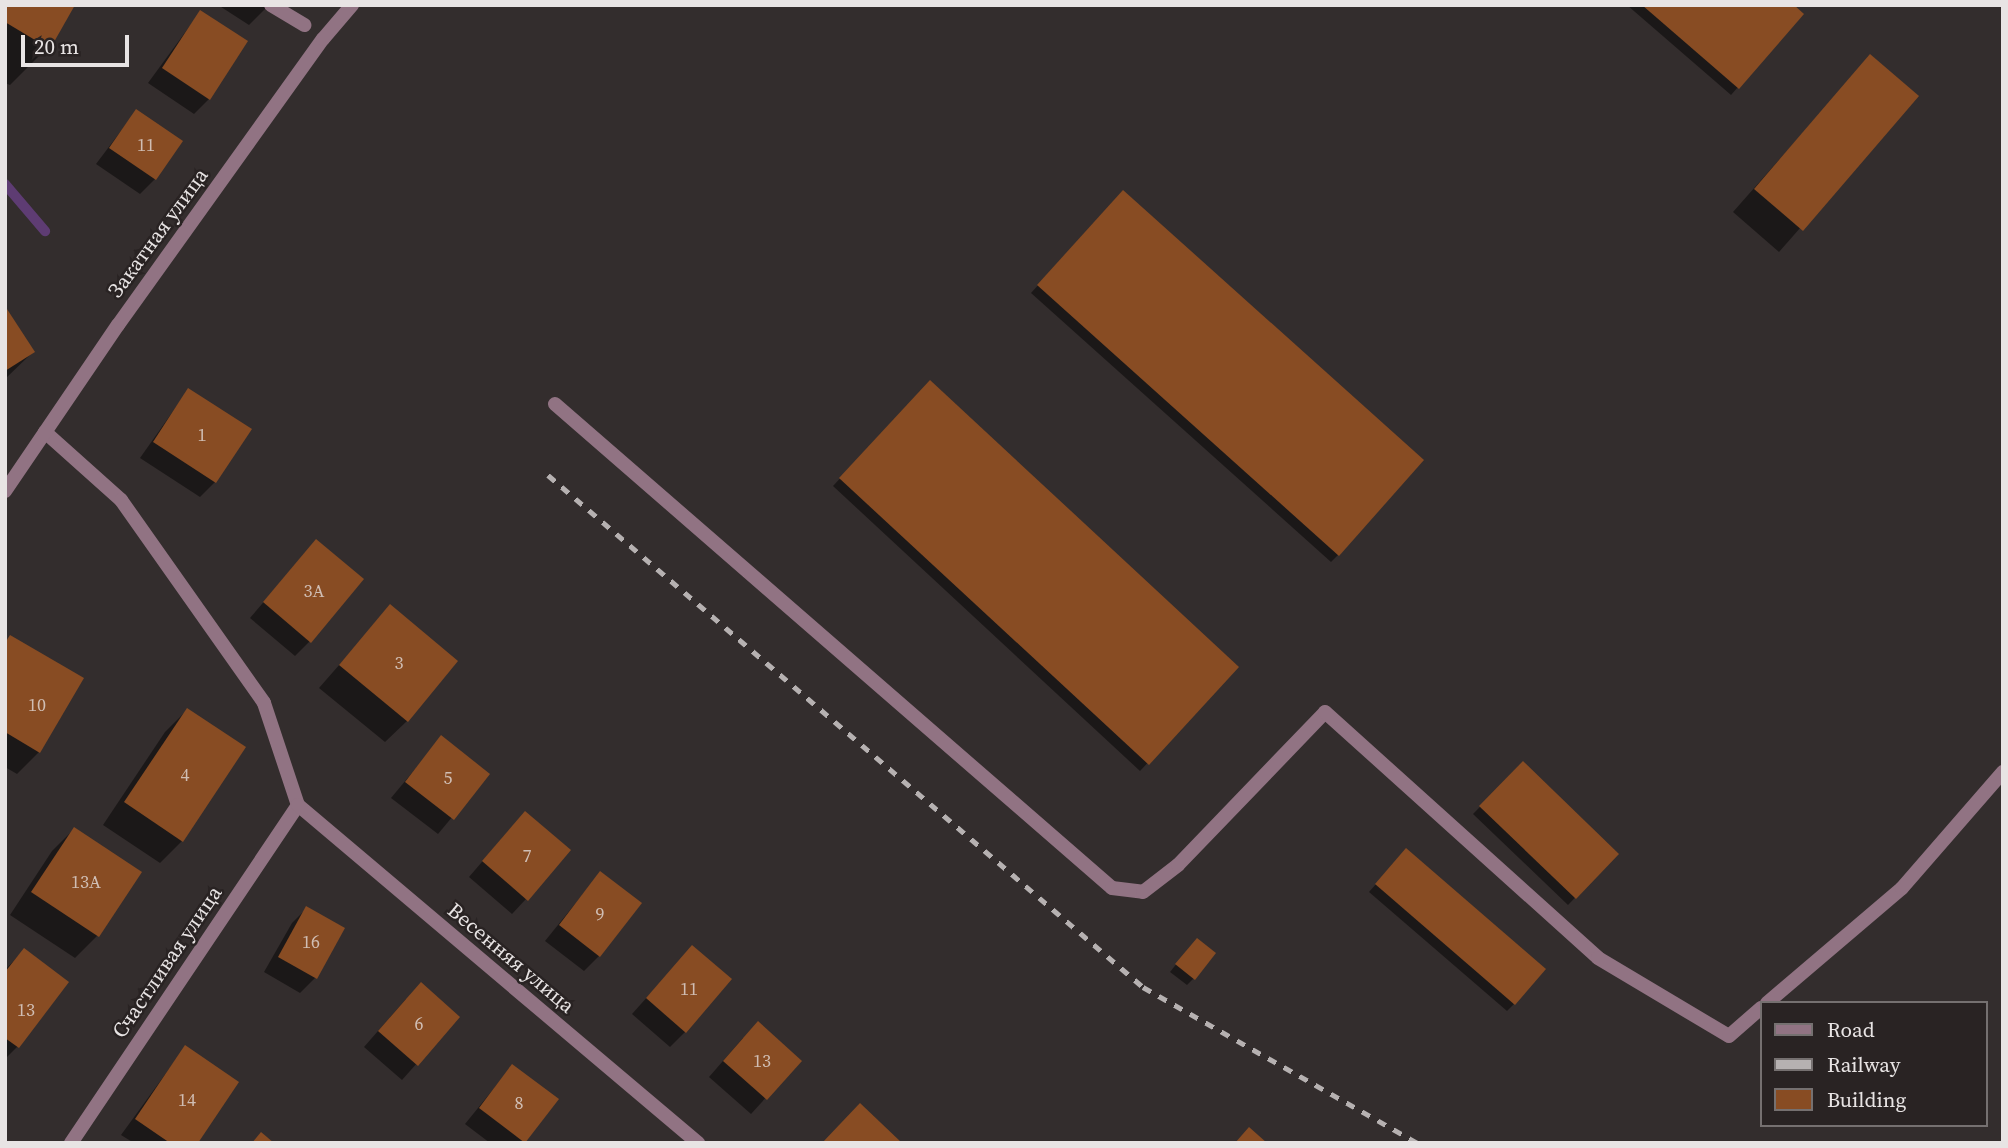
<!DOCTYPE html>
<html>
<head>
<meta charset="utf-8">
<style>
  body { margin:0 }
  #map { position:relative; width:2008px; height:1148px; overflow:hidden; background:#332d2d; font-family:"Source Serif 4",serif }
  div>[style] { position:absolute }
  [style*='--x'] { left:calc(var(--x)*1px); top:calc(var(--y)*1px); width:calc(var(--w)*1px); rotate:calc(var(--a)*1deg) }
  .shadow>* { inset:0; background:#0007 }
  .stream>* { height:10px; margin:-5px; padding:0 5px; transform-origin:5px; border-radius:5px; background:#5e3c73 }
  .building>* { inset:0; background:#884c23 }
  .service>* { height:14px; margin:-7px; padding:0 7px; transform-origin:7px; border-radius:7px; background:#917383 }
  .minor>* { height:14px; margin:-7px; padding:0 7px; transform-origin:7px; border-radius:7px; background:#917383 }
  .rail>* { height:5px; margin-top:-2.5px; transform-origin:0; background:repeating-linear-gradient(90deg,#b6b1b1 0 9px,transparent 0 18px) }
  span { translate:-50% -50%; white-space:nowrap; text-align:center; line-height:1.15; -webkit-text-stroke:5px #292323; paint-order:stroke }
  .number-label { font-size:18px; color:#d0beb4 }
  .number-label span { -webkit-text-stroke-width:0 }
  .street-label { font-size:21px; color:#e8e4e4 }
  .frame { position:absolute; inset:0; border:7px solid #e8e4e4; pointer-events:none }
  .legend { position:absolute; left:1760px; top:1001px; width:228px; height:126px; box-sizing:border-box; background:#292323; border:2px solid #757070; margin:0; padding:9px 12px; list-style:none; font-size:21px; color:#e8e4e4 }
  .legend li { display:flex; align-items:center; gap:14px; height:35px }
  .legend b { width:35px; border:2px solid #757070 }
  .scale { position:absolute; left:21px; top:35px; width:108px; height:32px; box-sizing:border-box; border:4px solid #e8e4e4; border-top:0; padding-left:9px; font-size:21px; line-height:24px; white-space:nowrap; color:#e8e4e4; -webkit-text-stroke:5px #292323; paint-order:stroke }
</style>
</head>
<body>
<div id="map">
  <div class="shadow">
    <div style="clip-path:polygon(5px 5px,48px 47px,10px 85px,5px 83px)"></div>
    <div style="clip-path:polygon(218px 5px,269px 5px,249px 25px)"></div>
    <div style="clip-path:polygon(1627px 5px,1792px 5px,1802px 14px,1731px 95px)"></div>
    <div style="clip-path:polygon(200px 12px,209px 99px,194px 114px,148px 83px)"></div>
    <div style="clip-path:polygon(1870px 57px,1916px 96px,1779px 252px,1733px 212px)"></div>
    <div style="clip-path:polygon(136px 111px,155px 179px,140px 194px,96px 164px)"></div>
    <div style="clip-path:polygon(1116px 199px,1338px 555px,1331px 562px,1031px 293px)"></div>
    <div style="clip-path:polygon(5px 310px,33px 352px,5px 379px)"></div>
    <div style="clip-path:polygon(923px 389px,1237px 667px,1140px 771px,833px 486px)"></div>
    <div style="clip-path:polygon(188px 390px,215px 482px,200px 497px,140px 458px)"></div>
    <div style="clip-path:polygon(316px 541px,310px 641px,295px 656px,250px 618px)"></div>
    <div style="clip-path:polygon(390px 607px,407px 721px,385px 742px,319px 688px)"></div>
    <div style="clip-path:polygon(10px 637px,39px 752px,17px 774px,5px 767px,5px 642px)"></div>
    <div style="clip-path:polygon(187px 710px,182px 841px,160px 863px,103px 825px,165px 732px)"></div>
    <div style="clip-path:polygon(441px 738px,488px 774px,438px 834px,391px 798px)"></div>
    <div style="clip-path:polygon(1523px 763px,1617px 854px,1568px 905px,1473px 814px)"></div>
    <div style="clip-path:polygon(511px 828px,526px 899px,512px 914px,469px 877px)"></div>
    <div style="clip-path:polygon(74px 829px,97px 936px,75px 958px,10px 915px,52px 851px)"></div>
    <div style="clip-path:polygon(1399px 858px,1514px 1004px,1507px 1011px,1369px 892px)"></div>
    <div style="clip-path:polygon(600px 873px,599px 956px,584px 971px,545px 941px)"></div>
    <div style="clip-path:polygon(307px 908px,315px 978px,300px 993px,264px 972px,292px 923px)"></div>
    <div style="clip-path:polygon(692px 947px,685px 1032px,670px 1047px,632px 1014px)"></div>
    <div style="clip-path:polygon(1190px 947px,1194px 978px,1187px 985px,1170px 972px)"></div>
    <div style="clip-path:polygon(24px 950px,17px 1047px,5px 1059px,5px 970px)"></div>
    <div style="clip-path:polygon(406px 999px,458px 1017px,402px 1080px,364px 1047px)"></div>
    <div style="clip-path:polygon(743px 1038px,799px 1061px,751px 1114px,709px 1077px)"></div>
    <div style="clip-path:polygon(185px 1047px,196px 1143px,134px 1143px,121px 1135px)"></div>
    <div style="clip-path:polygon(512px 1066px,556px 1099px,523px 1143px,490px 1143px,465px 1124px)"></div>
  </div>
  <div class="stream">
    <div style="--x:5;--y:184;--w:62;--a:49.6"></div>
  </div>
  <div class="building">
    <div style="clip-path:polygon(5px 5px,75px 5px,50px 49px,5px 22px)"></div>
    <div style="clip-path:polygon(1642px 5px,1794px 5px,1804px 14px,1739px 89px)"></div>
    <div style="clip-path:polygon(200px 10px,248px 41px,210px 100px,162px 68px)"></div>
    <div style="clip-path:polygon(1870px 54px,1919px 96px,1803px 231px,1754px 189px)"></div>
    <div style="clip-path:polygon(136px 109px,183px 141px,156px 180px,109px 148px)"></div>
    <div style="clip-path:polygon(1123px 190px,1424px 460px,1339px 556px,1037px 285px)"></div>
    <div style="clip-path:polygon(5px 306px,35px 352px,5px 371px)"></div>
    <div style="clip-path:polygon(930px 380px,1239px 667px,1149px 765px,839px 478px)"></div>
    <div style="clip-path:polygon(188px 388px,252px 429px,216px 483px,153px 442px)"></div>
    <div style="clip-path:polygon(316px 539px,364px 579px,311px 643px,263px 602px)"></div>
    <div style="clip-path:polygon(390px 604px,458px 661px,408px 722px,339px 665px)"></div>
    <div style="clip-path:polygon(10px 635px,84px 678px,40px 753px,5px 732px,5px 643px)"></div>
    <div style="clip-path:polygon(187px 708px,246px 747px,183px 842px,124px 802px)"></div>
    <div style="clip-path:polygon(441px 735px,490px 774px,454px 820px,405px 782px)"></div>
    <div style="clip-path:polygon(1523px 761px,1619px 854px,1576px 899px,1479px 806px)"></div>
    <div style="clip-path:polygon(525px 811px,571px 850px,528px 901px,482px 861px)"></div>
    <div style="clip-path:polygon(74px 827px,142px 872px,99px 937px,31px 892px)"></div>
    <div style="clip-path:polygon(1406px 848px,1546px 969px,1515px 1005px,1375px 884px)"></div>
    <div style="clip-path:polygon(600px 871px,642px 903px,600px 957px,559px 925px)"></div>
    <div style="clip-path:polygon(306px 906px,345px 928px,317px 979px,278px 957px)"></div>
    <div style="clip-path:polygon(1197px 938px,1216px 953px,1195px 980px,1175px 964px)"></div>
    <div style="clip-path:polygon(692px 945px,732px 979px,686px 1033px,646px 998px)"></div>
    <div style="clip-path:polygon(24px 948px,69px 982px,19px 1048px,5px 1038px,5px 972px)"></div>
    <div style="clip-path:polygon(421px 982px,460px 1017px,418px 1066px,378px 1031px)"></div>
    <div style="clip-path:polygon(758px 1021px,802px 1061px,767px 1100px,723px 1061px)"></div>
    <div style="clip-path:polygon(185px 1045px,239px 1082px,198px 1143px,170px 1143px,135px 1119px)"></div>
    <div style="clip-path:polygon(512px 1064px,559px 1099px,525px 1143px,479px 1108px)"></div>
    <div style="clip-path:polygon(860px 1103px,902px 1143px,822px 1143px)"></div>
    <div style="clip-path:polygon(1249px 1127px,1267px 1143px,1235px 1143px)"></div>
    <div style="clip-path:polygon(261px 1132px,274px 1143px,252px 1143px)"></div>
  </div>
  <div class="service">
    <div style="--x:271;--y:5;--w:39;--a:31"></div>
    <div style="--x:555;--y:404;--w:738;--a:40.99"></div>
    <div style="--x:1112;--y:888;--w:31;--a:7"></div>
    <div style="--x:1143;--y:892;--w:44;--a:-37.6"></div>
    <div style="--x:1178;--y:865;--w:212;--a:-46.1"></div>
    <div style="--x:1325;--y:712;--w:367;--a:42"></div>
    <div style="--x:1598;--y:958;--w:152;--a:30.8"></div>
    <div style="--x:1729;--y:1036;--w:43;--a:-41.2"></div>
    <div style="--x:45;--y:432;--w:102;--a:41.8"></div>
    <div style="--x:121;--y:500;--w:248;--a:54.8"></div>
    <div style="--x:264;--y:703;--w:108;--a:71.6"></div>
    <div style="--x:1767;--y:1003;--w:177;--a:-40.4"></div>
    <div style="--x:1902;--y:888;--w:154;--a:-49"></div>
  </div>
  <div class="minor">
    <div style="--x:5;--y:491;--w:201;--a:-55.8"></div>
    <div style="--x:118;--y:325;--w:352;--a:-54.4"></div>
    <div style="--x:323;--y:39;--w:45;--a:-49.5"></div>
    <div style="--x:71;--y:1143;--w:407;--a:-56.1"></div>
    <div style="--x:298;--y:805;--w:524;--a:40.2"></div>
  </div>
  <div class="rail">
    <div style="--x:548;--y:475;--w:785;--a:40.71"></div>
    <div style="--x:1143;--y:987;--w:316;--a:29.6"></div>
  </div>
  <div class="number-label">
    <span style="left:146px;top:145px">11</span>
    <span style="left:202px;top:435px">1</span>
    <span style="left:314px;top:591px">3А</span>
    <span style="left:399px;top:663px">3</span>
    <span style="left:37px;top:705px">10</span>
    <span style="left:185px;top:775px">4</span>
    <span style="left:448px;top:778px">5</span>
    <span style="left:527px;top:856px">7</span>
    <span style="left:86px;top:882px">13А</span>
    <span style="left:600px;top:914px">9</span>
    <span style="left:311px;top:942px">16</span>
    <span style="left:689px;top:989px">11</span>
    <span style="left:26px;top:1010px">13</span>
    <span style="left:419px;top:1024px">6</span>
    <span style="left:762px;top:1061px">13</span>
    <span style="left:187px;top:1100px">14</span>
    <span style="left:519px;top:1103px">8</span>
  </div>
  <div class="street-label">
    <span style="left:158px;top:233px;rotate:-54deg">Закатная улица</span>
    <span style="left:511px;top:958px;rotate:40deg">Весенняя улица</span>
    <span style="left:167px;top:962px;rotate:-56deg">Счастливая улица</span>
  </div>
  <div class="frame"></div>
  <ul class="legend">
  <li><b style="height:9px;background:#917383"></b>Road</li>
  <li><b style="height:9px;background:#b6b1b1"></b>Railway</li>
  <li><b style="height:19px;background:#884c23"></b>Building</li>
  </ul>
  <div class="scale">20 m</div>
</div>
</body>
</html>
